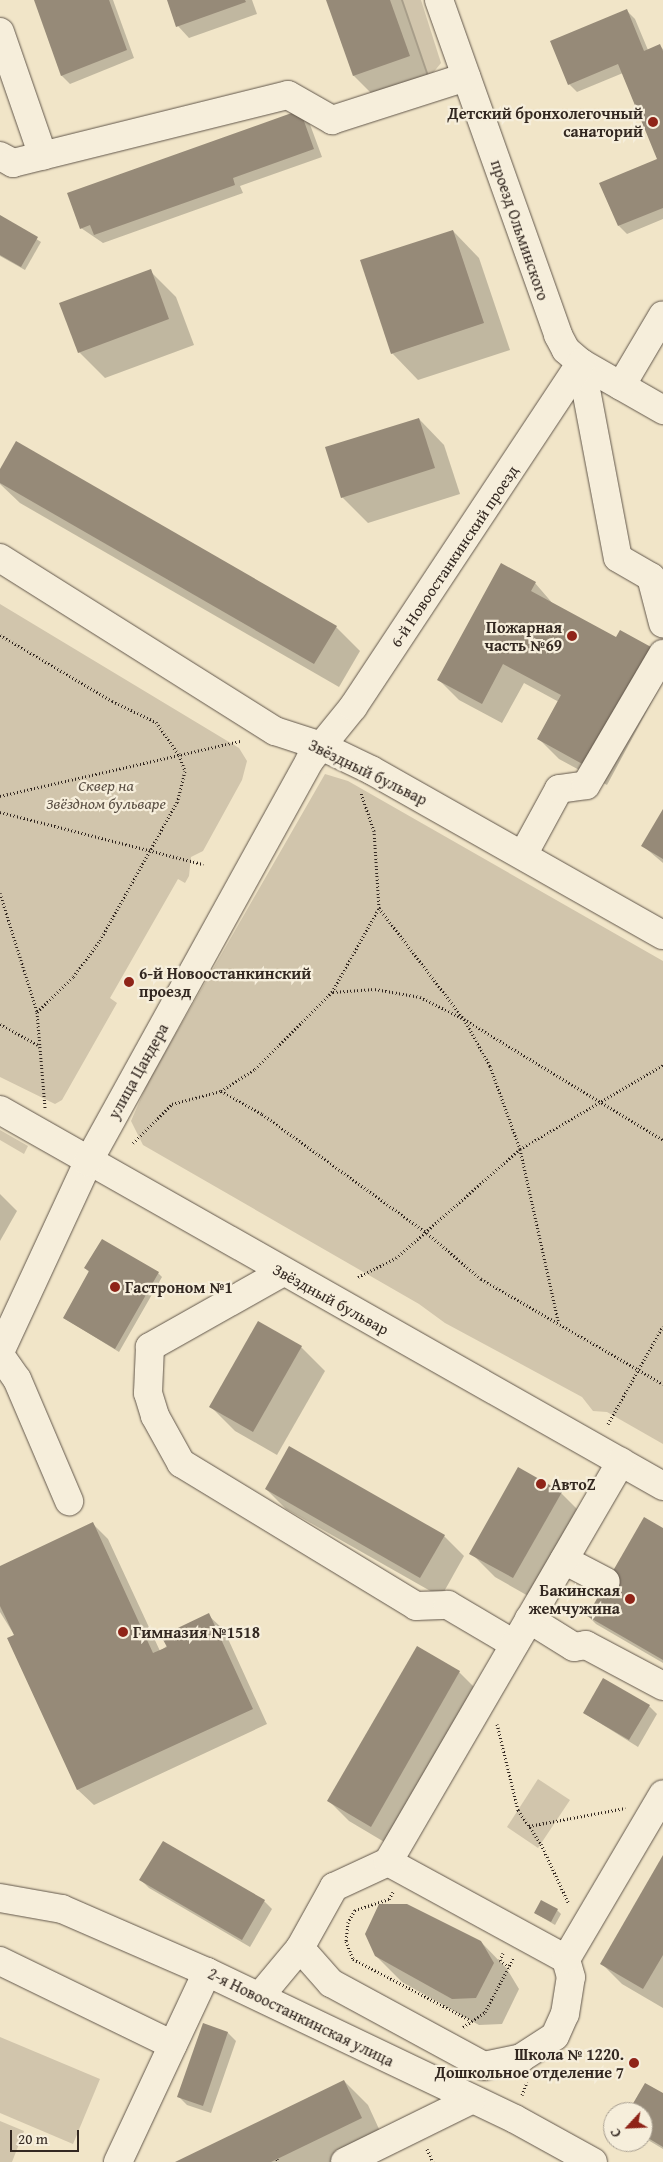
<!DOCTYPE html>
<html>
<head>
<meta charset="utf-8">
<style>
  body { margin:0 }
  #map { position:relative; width:663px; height:2162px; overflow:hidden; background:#f1e5c8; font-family:"Gentium Book Plus",serif }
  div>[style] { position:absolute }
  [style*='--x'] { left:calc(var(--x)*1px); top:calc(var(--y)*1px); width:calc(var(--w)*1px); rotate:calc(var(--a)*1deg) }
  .green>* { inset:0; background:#d1c5ac }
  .shadow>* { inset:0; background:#0003 }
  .building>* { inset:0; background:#968a78 }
  .path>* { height:3px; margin-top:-1.5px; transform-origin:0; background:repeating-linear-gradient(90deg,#332821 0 1px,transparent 0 3.5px) }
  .roads { filter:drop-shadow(0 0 1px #62574b) drop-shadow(0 0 1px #62574b) }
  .minor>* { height:28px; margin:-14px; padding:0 14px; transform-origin:14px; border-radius:14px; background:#f6eedb }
  .dots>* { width:14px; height:14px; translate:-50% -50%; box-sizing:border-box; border:2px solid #f6eedb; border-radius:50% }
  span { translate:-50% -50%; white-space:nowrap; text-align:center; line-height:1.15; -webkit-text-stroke:4.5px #f6eedb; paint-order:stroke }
  .poi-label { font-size:16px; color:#332821; font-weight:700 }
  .right { translate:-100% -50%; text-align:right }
  .left { translate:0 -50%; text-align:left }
  .street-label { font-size:16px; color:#332821 }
  .park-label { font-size:16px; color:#5a4f44; font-style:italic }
  .north { position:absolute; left:603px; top:2102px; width:50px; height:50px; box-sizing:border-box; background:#f6eedb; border:1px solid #a89f91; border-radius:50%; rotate:245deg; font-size:14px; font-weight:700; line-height:20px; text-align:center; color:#332821 }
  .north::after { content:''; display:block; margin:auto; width:18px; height:22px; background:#8f2418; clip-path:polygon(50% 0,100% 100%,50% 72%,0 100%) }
  .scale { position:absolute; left:10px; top:2130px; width:69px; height:22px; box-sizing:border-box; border:2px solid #332821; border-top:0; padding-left:6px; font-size:15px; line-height:18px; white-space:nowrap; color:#332821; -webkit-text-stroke:4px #f6eedb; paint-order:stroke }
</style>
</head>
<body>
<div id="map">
  <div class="green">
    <div style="clip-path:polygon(401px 0,421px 0,441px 63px,428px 79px)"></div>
    <div style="clip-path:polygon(0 604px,239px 748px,247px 761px,242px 780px,203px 851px,191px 857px,189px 876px,185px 883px,178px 879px,110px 998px,117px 1003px,62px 1100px,55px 1104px,0 1077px)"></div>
    <div style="clip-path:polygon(325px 774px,348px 781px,663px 961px,663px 1444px,607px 1412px,593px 1411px,582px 1397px,445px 1323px,419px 1304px,143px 1145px,131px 1121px,148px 1082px)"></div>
    <div style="clip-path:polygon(0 1130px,28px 1146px,24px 1154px,0 1140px)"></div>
    <div style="clip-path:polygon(538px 1779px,570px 1800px,538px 1848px,507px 1827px)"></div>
    <div style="clip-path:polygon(0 2037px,100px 2079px,73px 2144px,0 2113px)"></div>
    <div style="clip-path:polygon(0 2121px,24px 2131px,12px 2162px,0 2162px)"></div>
  </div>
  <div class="shadow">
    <div style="clip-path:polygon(35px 0,113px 0,134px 58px,70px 84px,62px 76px)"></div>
    <div style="clip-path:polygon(168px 0,252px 0,257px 14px,189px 38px,178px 26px)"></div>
    <div style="clip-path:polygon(327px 0,403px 0,429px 76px,374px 96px,354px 76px)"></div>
    <div style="clip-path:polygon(627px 11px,635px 19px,648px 50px,660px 46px,663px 49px,663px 219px,627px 234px,619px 226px,659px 160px,623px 73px,577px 92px,569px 84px)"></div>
    <div style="clip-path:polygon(300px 111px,308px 119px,322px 157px,240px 186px,243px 193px,103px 243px,81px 228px)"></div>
    <div style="clip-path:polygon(0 216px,41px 242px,25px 270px,0 256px)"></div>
    <div style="clip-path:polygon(453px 231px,479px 258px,510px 350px,418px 380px,392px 353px)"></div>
    <div style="clip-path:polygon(150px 271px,176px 297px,194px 345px,105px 378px,79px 352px)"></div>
    <div style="clip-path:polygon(419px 419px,444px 445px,460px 494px,368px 523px,342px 497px)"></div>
    <div style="clip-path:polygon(0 471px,336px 627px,360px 651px,339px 687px,20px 503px,0 484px)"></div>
    <div style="clip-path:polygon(535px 583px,554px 605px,617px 639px,650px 648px,663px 661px,663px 681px,607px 785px,559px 759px,539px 739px,559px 702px,524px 683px,502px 723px,459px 700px,439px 680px)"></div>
    <div style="clip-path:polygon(663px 812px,663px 863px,643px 846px)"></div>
    <div style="clip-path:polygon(0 1194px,17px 1211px,0 1241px)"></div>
    <div style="clip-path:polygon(85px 1268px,158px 1273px,162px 1277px,119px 1352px,64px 1318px,90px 1273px)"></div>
    <div style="clip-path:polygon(301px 1347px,325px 1371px,277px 1455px,235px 1431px,211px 1407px)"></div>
    <div style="clip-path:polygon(266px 1489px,444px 1536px,464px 1556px,441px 1597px,286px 1509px)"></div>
    <div style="clip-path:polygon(561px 1493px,585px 1517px,537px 1601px,495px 1577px,471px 1553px)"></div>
    <div style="clip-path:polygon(93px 1524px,108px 1539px,160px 1651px,208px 1615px,224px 1630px,267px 1724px,94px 1805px,78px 1790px,9px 1639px,15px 1636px,0 1612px,0 1567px)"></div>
    <div style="clip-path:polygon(663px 1529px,663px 1663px,596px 1624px,588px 1616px)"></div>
    <div style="clip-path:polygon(417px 1648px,459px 1672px,479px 1692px,391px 1846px,349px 1821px,329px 1801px)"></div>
    <div style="clip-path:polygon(649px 1706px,657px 1714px,638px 1747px,584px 1713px)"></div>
    <div style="clip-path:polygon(663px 1858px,663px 2008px,622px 1984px,602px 1964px)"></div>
    <div style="clip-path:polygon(141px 1880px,264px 1901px,272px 1909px,250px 1947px,149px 1888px)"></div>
    <div style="clip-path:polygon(557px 1910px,561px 1914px,555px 1925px,535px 1913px)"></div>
    <div style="clip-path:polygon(481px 1942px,507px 1969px,519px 1989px,502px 2024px,479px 2025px,402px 1982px,376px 1956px)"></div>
    <div style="clip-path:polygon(204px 2025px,228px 2033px,236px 2041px,211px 2113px,187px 2105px,179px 2097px)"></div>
    <div style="clip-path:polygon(344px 2081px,368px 2105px,385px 2142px,344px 2162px,178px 2162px)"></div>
    <div style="clip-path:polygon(663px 2095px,663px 2149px,643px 2137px,643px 2112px,630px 2112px)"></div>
  </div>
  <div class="building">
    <div style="clip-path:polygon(34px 0,109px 0,127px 50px,61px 76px)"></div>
    <div style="clip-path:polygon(167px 0,245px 0,246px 2px,176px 27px)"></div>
    <div style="clip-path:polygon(326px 0,390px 0,410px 56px,353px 76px)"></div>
    <div style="clip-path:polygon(627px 9px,644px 51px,660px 44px,663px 51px,663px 208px,618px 226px,599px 183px,657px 159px,618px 64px,568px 85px,550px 41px)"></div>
    <div style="clip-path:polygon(300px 110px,314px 149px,233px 178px,235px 185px,94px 235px,90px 225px,80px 229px,67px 193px)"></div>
    <div style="clip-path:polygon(0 215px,38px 237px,21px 267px,0 255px)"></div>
    <div style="clip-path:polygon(453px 230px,484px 323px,391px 354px,360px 260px)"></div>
    <div style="clip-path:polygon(151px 269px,169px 319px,78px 353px,59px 303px)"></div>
    <div style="clip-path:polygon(419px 418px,435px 468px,341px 498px,325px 447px)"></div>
    <div style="clip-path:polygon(16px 441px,337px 626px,314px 664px,0 483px,0 469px)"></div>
    <div style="clip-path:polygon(501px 563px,536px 582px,531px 591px,616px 637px,620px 630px,651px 647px,586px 766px,537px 739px,561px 695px,503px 664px,482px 704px,437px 680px)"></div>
    <div style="clip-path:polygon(663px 809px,663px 859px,641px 846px)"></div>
    <div style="clip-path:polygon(102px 1239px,159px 1272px,115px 1349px,63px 1318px,89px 1271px,84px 1268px)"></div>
    <div style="clip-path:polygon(258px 1321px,302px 1346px,253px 1432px,209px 1407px)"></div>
    <div style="clip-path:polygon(289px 1446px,445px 1535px,420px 1578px,265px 1489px)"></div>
    <div style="clip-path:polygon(518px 1467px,562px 1492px,513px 1578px,469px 1554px)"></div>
    <div style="clip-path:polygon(644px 1517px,663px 1528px,663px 1660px,587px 1616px)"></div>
    <div style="clip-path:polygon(93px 1522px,153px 1653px,167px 1647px,161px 1636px,209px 1613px,253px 1709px,77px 1790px,7px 1638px,14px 1635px,0 1606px,0 1566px)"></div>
    <div style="clip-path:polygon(417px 1646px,460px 1671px,371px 1827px,327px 1801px)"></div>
    <div style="clip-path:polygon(603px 1678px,650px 1705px,629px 1740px,583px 1713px)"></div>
    <div style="clip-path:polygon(163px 1841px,265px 1900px,242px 1940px,139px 1880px)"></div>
    <div style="clip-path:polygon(663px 1855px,663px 1955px,643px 1989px,600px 1964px)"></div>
    <div style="clip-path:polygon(541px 1900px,558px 1909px,551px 1922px,534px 1913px)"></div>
    <div style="clip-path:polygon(379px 1904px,407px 1904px,481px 1941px,494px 1963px,476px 1998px,452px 1999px,375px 1956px,365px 1934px)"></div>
    <div style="clip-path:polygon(203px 2023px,228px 2032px,203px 2106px,177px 2097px)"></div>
    <div style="clip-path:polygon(344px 2080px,362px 2118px,271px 2162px,175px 2162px)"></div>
    <div style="clip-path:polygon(645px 2083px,663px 2093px,663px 2147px,643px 2135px,643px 2112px,628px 2112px)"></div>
  </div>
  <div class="path">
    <div style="--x:0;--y:635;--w:130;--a:30.5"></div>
    <div style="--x:112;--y:701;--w:49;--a:25.5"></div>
    <div style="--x:156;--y:722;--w:40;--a:55.1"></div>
    <div style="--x:179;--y:755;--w:17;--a:69"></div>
    <div style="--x:185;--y:771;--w:32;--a:104"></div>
    <div style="--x:177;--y:802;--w:160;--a:119.1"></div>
    <div style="--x:99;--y:942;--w:44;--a:126.6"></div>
    <div style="--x:73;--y:977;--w:50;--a:135.8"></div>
    <div style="--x:0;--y:796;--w:247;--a:-12.9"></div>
    <div style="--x:0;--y:812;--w:210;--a:14.4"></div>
    <div style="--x:0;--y:893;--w:125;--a:72.7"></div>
    <div style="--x:37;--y:1012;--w:96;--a:85.2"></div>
    <div style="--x:379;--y:908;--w:140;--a:52.6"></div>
    <div style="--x:464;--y:1019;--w:54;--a:61"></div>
    <div style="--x:490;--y:1066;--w:88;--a:70.1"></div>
    <div style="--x:520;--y:1149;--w:176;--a:77.5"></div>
    <div style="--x:333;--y:992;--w:42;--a:-4.1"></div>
    <div style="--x:375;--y:989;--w:46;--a:10.1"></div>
    <div style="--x:420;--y:997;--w:49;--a:26.6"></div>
    <div style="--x:464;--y:1019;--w:233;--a:31.3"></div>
    <div style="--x:0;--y:1024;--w:43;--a:28.9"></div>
    <div style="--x:221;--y:1091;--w:47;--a:29.3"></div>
    <div style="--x:262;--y:1114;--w:203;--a:35.8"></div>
    <div style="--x:427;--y:1233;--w:71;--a:40.4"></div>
    <div style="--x:481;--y:1279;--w:210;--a:30"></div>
    <div style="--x:133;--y:1143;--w:55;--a:-45"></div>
    <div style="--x:172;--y:1104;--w:51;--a:-14.9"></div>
    <div style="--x:221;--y:1091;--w:40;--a:-32.9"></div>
    <div style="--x:255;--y:1069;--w:109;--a:-45"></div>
    <div style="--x:332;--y:992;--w:96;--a:-60.8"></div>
    <div style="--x:379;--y:908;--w:77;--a:-93.7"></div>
    <div style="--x:374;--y:831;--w:40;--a:-108.9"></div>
    <div style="--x:358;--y:1277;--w:42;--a:-26.6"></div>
    <div style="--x:396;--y:1258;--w:165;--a:-41.3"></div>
    <div style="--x:520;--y:1149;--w:166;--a:-30.4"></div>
    <div style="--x:608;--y:1424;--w:112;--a:-60.7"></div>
    <div style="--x:497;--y:1724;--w:89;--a:76.3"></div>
    <div style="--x:518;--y:1810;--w:41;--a:55.9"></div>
    <div style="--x:541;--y:1844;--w:66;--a:65"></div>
    <div style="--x:529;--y:1826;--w:98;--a:-10.6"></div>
    <div style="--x:393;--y:1892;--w:8;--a:120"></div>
    <div style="--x:389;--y:1899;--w:36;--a:162"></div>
    <div style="--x:355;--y:1910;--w:14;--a:120"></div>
    <div style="--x:348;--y:1922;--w:19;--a:96"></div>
    <div style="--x:346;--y:1941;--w:19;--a:69"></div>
    <div style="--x:353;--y:1959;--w:134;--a:27.5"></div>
    <div style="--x:503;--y:1953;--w:8;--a:113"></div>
    <div style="--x:500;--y:1960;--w:11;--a:38"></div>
    <div style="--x:463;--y:2027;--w:27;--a:-34"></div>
    <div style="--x:485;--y:2012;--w:62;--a:-62.2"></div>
    <div style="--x:522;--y:2095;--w:14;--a:-69"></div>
    <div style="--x:427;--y:2149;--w:14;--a:65"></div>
    <div style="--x:277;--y:2159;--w:3;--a:72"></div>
  </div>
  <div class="roads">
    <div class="minor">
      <div style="--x:439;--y:0;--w:356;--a:70.4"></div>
      <div style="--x:558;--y:335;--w:17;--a:62"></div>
      <div style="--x:566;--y:350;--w:20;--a:41"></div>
      <div style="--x:581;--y:363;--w:95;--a:29.8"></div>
      <div style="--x:0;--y:32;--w:131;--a:70.9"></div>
      <div style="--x:0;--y:156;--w:15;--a:28"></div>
      <div style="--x:13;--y:163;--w:283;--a:-13.9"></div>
      <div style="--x:288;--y:95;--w:51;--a:29.6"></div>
      <div style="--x:332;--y:120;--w:141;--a:-17.8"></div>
      <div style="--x:581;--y:363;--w:198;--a:79.3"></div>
      <div style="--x:618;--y:558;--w:38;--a:30"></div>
      <div style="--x:651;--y:577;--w:48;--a:75.4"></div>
      <div style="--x:621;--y:386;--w:82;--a:-59.4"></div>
      <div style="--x:0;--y:558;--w:325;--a:32.2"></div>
      <div style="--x:275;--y:731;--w:48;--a:18.1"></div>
      <div style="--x:321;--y:746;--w:55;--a:25.6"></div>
      <div style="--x:371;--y:770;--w:335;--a:29.5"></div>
      <div style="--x:523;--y:855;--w:75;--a:-61.4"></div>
      <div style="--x:559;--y:789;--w:27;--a:-8"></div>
      <div style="--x:586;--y:785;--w:152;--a:-59.6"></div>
      <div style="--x:0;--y:1110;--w:762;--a:29.56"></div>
      <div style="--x:283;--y:1272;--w:153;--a:150.6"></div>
      <div style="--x:150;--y:1347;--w:46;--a:92.5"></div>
      <div style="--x:148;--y:1393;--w:24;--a:73"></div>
      <div style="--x:155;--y:1416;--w:54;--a:61"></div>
      <div style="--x:181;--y:1463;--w:275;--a:31.3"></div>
      <div style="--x:416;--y:1606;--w:32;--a:-2"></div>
      <div style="--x:448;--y:1605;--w:77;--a:30.6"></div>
      <div style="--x:0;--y:1352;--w:209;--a:-65.1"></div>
      <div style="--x:88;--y:1162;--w:459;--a:-61.1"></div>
      <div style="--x:310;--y:760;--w:68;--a:-50.9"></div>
      <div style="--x:353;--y:707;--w:413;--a:-56.5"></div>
      <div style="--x:0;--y:1355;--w:29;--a:55"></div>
      <div style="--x:17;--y:1379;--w:133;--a:66.9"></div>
      <div style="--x:564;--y:1560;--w:47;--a:27.6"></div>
      <div style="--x:529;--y:1619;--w:53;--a:31.9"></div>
      <div style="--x:574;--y:1647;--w:12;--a:-9"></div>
      <div style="--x:586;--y:1645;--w:87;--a:28"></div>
      <div style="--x:388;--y:1862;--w:203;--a:28.6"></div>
      <div style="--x:0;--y:1898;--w:63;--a:10.1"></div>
      <div style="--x:62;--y:1909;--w:158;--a:23.5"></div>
      <div style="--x:207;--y:1972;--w:341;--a:25.5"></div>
      <div style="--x:515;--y:2119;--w:89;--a:28.9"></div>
      <div style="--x:300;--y:1948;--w:47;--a:48.5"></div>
      <div style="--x:331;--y:1983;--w:174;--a:28.5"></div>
      <div style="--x:484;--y:2066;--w:38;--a:-12"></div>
      <div style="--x:521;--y:2058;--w:40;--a:-32.9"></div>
      <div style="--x:555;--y:2036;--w:24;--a:-66"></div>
      <div style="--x:565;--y:2014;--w:37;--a:-81"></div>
      <div style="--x:571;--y:1977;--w:19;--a:-106"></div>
      <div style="--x:566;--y:1959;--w:191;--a:-59.5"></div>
      <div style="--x:0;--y:1961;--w:192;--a:25.9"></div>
      <div style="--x:260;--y:1996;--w:62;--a:-50.2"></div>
      <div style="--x:300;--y:1948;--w:70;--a:-60.9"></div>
      <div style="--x:334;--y:1887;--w:60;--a:-24.8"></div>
      <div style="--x:388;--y:1862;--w:463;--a:-59.8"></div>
      <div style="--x:118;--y:2162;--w:210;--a:-64.9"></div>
      <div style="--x:345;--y:2162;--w:140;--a:-26.2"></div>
    </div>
  </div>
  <div class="dots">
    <div style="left:653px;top:122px;background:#8f2418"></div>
    <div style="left:572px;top:636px;background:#8f2418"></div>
    <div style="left:129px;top:982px;background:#8f2418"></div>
    <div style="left:115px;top:1287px;background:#8f2418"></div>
    <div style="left:541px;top:1484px;background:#8f2418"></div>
    <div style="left:630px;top:1599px;background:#8f2418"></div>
    <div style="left:123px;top:1632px;background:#8f2418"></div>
    <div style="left:634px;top:2063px;background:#8f2418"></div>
  </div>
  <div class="poi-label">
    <span class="right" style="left:643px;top:122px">Детский бронхолегочный<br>санаторий</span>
    <span class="right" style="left:562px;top:636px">Пожарная<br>часть №69</span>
    <span class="left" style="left:139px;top:982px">6-й Новоостанкинский<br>проезд</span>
    <span class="left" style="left:125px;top:1287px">Гастроном №1</span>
    <span class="left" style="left:551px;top:1484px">АвтоZ</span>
    <span class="right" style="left:620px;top:1599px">Бакинская<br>жемчужина</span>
    <span class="left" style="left:133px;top:1632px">Гимназия №1518</span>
    <span class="right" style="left:624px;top:2063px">Школа № 1220.<br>Дошкольное отделение 7</span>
  </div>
  <div class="street-label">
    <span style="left:520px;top:230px;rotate:71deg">проезд Ольминского</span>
    <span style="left:454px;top:556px;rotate:-56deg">6-й Новоостанкинский проезд</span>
    <span style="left:368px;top:772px;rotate:26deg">Звёздный бульвар</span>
    <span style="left:138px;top:1071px;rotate:-61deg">улица Цандера</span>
    <span style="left:331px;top:1299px;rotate:29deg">Звёздный бульвар</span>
    <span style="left:301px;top:2017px;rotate:26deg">2-я Новоостанкинская улица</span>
  </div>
  <div class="park-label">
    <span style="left:106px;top:794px">Сквер на<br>Звёздном бульваре</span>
  </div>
  <div class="north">С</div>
  <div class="scale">20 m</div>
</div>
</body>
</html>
